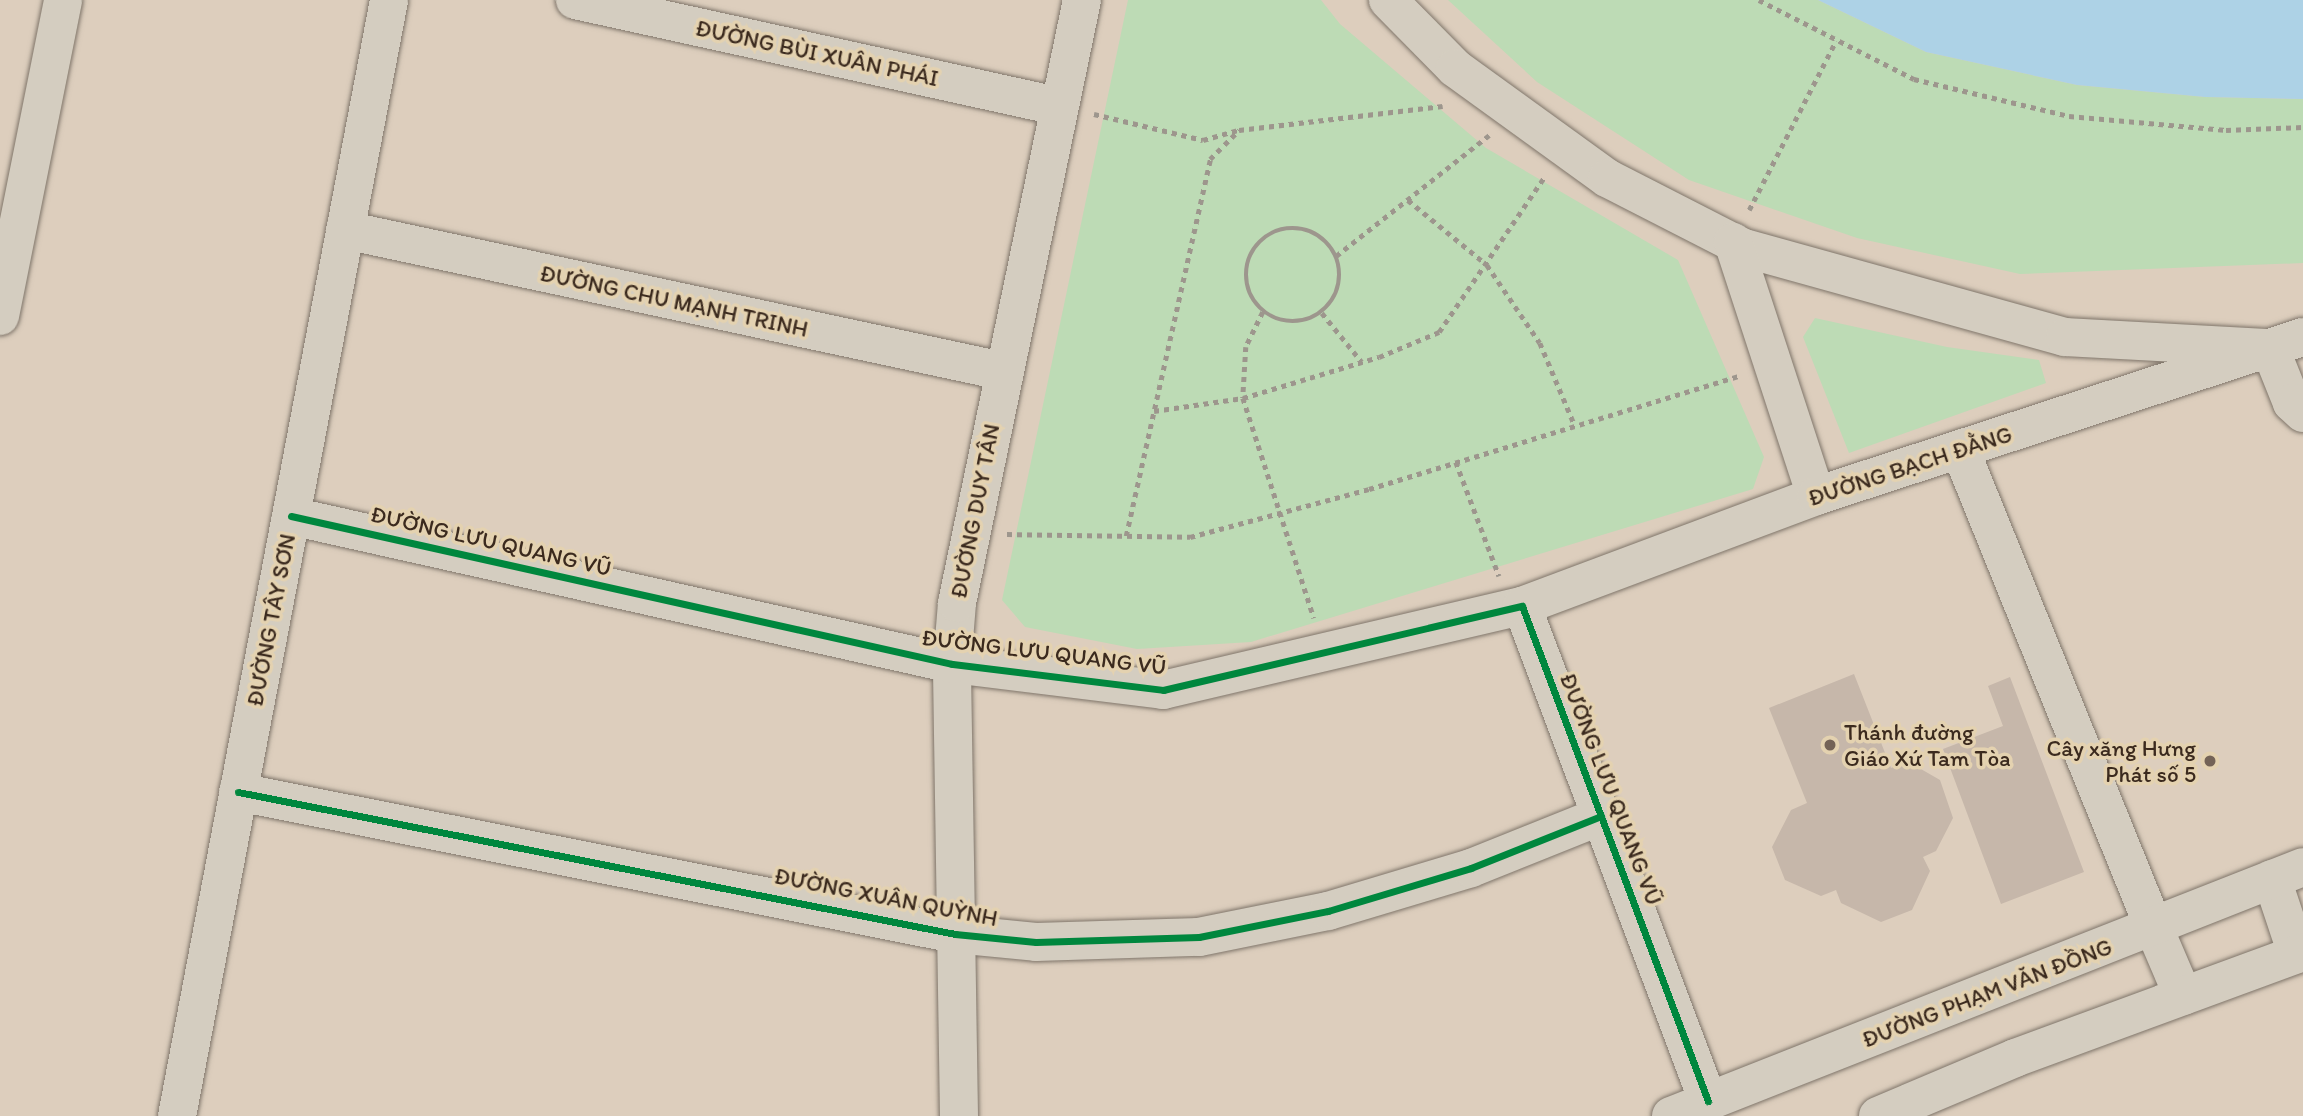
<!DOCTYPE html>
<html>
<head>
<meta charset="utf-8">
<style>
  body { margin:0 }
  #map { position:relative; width:2303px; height:1116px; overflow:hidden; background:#ddcebd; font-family:Itim,sans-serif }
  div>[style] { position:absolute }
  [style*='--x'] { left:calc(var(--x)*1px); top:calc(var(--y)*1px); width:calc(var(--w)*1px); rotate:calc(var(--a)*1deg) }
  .green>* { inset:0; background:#bddbb5 }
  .water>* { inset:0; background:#add2e6 }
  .building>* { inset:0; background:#c6b7aa }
  .path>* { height:4.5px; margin-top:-2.25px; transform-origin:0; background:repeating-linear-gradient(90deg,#9d968d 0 5px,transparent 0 10px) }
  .path>.ring { margin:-2.25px; padding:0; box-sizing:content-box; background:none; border:4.5px solid #9d968d; border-radius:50% }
  .roads { filter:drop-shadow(0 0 2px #7f756a) drop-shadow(0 0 2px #7f756a) }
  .minor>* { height:38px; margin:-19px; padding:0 19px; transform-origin:19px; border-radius:19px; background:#d4cdc0 }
  .major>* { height:38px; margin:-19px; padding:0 19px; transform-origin:19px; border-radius:19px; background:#d4cdc0 }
  .cycleway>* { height:7px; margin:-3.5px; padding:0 3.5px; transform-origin:3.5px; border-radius:3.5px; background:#00873e }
  .dots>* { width:19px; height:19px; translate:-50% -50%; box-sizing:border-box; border:4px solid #e4d2b0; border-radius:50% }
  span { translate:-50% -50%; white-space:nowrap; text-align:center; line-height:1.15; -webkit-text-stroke:7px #e4d2b0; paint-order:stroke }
  .street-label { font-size:23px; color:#3b2a1e }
  .poi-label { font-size:23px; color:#3b2a1e }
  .left { translate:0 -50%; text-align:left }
  .right { translate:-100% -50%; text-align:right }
</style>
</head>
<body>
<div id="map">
  <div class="green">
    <div style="clip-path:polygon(1128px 0,1321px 0,1340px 24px,1486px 148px,1678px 260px,1764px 457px,1753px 489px,1251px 642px,1137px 649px,1025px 627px,1002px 600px)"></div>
    <div style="clip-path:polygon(1448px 0,1818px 0,1926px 52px,2077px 85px,2205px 97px,2303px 99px,2303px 263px,2020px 274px,1857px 238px,1689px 180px,1537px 82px)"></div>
    <div style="clip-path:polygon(1815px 318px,1947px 347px,2039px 360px,2046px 383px,1849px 453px,1803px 337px)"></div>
  </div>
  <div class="water">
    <div style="clip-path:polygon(1818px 0,2303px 0,2303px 99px,2205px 97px,2077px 85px,1926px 52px)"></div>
  </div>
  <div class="building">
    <div style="clip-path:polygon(1854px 674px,1891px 768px,1907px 761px,1940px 780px,1953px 818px,1936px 851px,1923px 857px,1930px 871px,1912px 910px,1881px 922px,1841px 903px,1836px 890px,1821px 896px,1785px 880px,1772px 847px,1791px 810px,1807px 803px,1769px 708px)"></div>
    <div style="clip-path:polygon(2010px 677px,2084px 872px,2001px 904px,1943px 749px,2003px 726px,1988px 686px)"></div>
  </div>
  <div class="path">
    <div style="--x:1759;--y:0;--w:174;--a:27"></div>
    <div style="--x:1914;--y:79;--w:159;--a:13.4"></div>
    <div style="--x:2069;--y:116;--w:158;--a:5.1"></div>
    <div style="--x:2226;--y:130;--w:77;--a:-2.2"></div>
    <div style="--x:1094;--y:114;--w:112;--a:13.4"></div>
    <div style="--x:1203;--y:140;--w:36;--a:-16"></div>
    <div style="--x:1408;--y:200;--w:102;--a:39.4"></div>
    <div style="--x:1487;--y:265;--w:94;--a:55.8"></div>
    <div style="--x:1540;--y:343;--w:90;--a:67.1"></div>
    <div style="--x:1749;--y:210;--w:190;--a:-62.8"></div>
    <div class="ring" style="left:1246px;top:228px;width:89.5px;height:89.5px"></div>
    <div style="--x:1336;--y:256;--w:195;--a:-38.3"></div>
    <div style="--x:1263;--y:312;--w:39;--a:116"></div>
    <div style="--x:1246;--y:347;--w:51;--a:93.4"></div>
    <div style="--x:1243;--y:398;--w:231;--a:72.1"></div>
    <div style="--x:1322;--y:313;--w:63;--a:50.8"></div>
    <div style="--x:1154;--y:411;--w:90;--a:-8.3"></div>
    <div style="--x:1243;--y:398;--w:142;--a:-16.8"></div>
    <div style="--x:1379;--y:357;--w:65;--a:-22.6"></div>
    <div style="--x:1439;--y:332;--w:189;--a:-55.8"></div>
    <div style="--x:1456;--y:462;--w:122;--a:69.3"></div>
    <div style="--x:1007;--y:534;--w:183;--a:0.9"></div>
    <div style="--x:1190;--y:537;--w:185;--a:-15"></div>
    <div style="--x:1369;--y:489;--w:386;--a:-17"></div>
    <div style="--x:1126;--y:536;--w:386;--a:-77.4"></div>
    <div style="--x:1210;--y:159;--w:41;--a:-45"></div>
    <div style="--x:1239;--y:130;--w:205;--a:-6.7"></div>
  </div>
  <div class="roads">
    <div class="minor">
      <div style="--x:575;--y:0;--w:495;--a:12.4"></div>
      <div style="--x:1388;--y:0;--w:95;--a:45.4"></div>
      <div style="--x:1455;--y:68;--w:188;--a:35.9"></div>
      <div style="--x:1607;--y:178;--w:154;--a:27.1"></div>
      <div style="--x:1744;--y:248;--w:333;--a:15.5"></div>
      <div style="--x:2065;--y:337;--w:205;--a:3.1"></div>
      <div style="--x:2270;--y:348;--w:59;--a:68.2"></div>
      <div style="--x:2292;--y:403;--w:15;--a:42"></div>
      <div style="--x:345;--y:230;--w:672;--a:12.11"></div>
      <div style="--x:1733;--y:242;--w:267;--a:71.9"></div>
      <div style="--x:1960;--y:449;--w:517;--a:67.95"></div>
      <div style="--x:291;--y:516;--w:677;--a:12.62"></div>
      <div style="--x:952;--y:664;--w:213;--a:7"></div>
      <div style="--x:1163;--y:690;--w:369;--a:-13.2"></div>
      <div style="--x:1522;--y:606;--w:529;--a:69.41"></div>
      <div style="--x:1522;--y:606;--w:314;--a:-20.5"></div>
      <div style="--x:1816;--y:496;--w:512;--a:-18.08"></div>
      <div style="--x:238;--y:792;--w:731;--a:11.2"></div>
      <div style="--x:955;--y:934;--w:81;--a:5.6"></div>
      <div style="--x:1036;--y:942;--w:163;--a:-1.8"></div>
      <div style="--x:1199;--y:937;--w:132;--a:-11.4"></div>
      <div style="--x:1328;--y:911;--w:149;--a:-16.7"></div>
      <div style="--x:1471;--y:868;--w:140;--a:-21.8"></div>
      <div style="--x:177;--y:1116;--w:1136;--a:-79.24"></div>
      <div style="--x:959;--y:1116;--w:452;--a:-90.9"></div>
      <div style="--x:952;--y:664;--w:61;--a:-85.3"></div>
      <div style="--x:957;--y:603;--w:616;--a:-78.29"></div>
    </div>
    <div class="major">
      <div style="--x:0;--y:316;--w:322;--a:-78.7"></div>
      <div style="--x:2272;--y:879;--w:79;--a:71.6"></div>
      <div style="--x:2154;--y:928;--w:74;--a:66.9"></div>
      <div style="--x:1671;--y:1116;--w:679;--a:-21.5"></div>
      <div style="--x:1878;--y:1116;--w:149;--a:-22.9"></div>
      <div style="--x:2015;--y:1058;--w:307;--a:-20.2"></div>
    </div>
  </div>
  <div class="cycleway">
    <div style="--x:291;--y:516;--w:677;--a:12.62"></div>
    <div style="--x:952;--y:664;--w:213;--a:7"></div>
    <div style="--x:1163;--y:690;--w:369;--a:-13.2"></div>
    <div style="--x:1522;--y:606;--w:529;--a:69.41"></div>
    <div style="--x:238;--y:792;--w:731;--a:11.2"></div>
    <div style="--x:955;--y:934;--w:81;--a:5.6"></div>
    <div style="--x:1036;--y:942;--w:163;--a:-1.8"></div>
    <div style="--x:1199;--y:937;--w:132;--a:-11.4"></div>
    <div style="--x:1328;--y:911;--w:149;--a:-16.7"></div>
    <div style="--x:1471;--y:868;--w:140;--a:-21.8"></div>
  </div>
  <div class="dots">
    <div style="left:1830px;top:745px;background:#746356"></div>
    <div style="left:2210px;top:761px;background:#746356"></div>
  </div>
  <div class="street-label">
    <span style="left:817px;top:53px;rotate:12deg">ĐƯỜNG BÙI XUÂN PHÁI</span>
    <span style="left:674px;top:301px;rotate:12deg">ĐƯỜNG CHU MẠNH TRINH</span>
    <span style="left:1910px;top:466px;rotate:-18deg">ĐƯỜNG BẠCH ĐẰNG</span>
    <span style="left:975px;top:511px;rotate:-79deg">ĐƯỜNG DUY TÂN</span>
    <span style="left:491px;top:541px;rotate:13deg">ĐƯỜNG LƯU QUANG VŨ</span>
    <span style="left:271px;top:620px;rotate:-79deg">ĐƯỜNG TÂY SƠN</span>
    <span style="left:1044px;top:652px;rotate:7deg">ĐƯỜNG LƯU QUANG VŨ</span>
    <span style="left:1611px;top:789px;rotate:69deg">ĐƯỜNG LƯU QUANG VŨ</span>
    <span style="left:886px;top:897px;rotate:11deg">ĐƯỜNG XUÂN QUỲNH</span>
    <span style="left:1987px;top:993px;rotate:-21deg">ĐƯỜNG PHẠM VĂN ĐỒNG</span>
  </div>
  <div class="poi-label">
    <span class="left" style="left:1844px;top:745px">Thánh đường<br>Giáo Xứ Tam Tòa</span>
    <span class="right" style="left:2196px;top:761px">Cây xăng Hưng<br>Phát số 5</span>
  </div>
</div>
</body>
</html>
